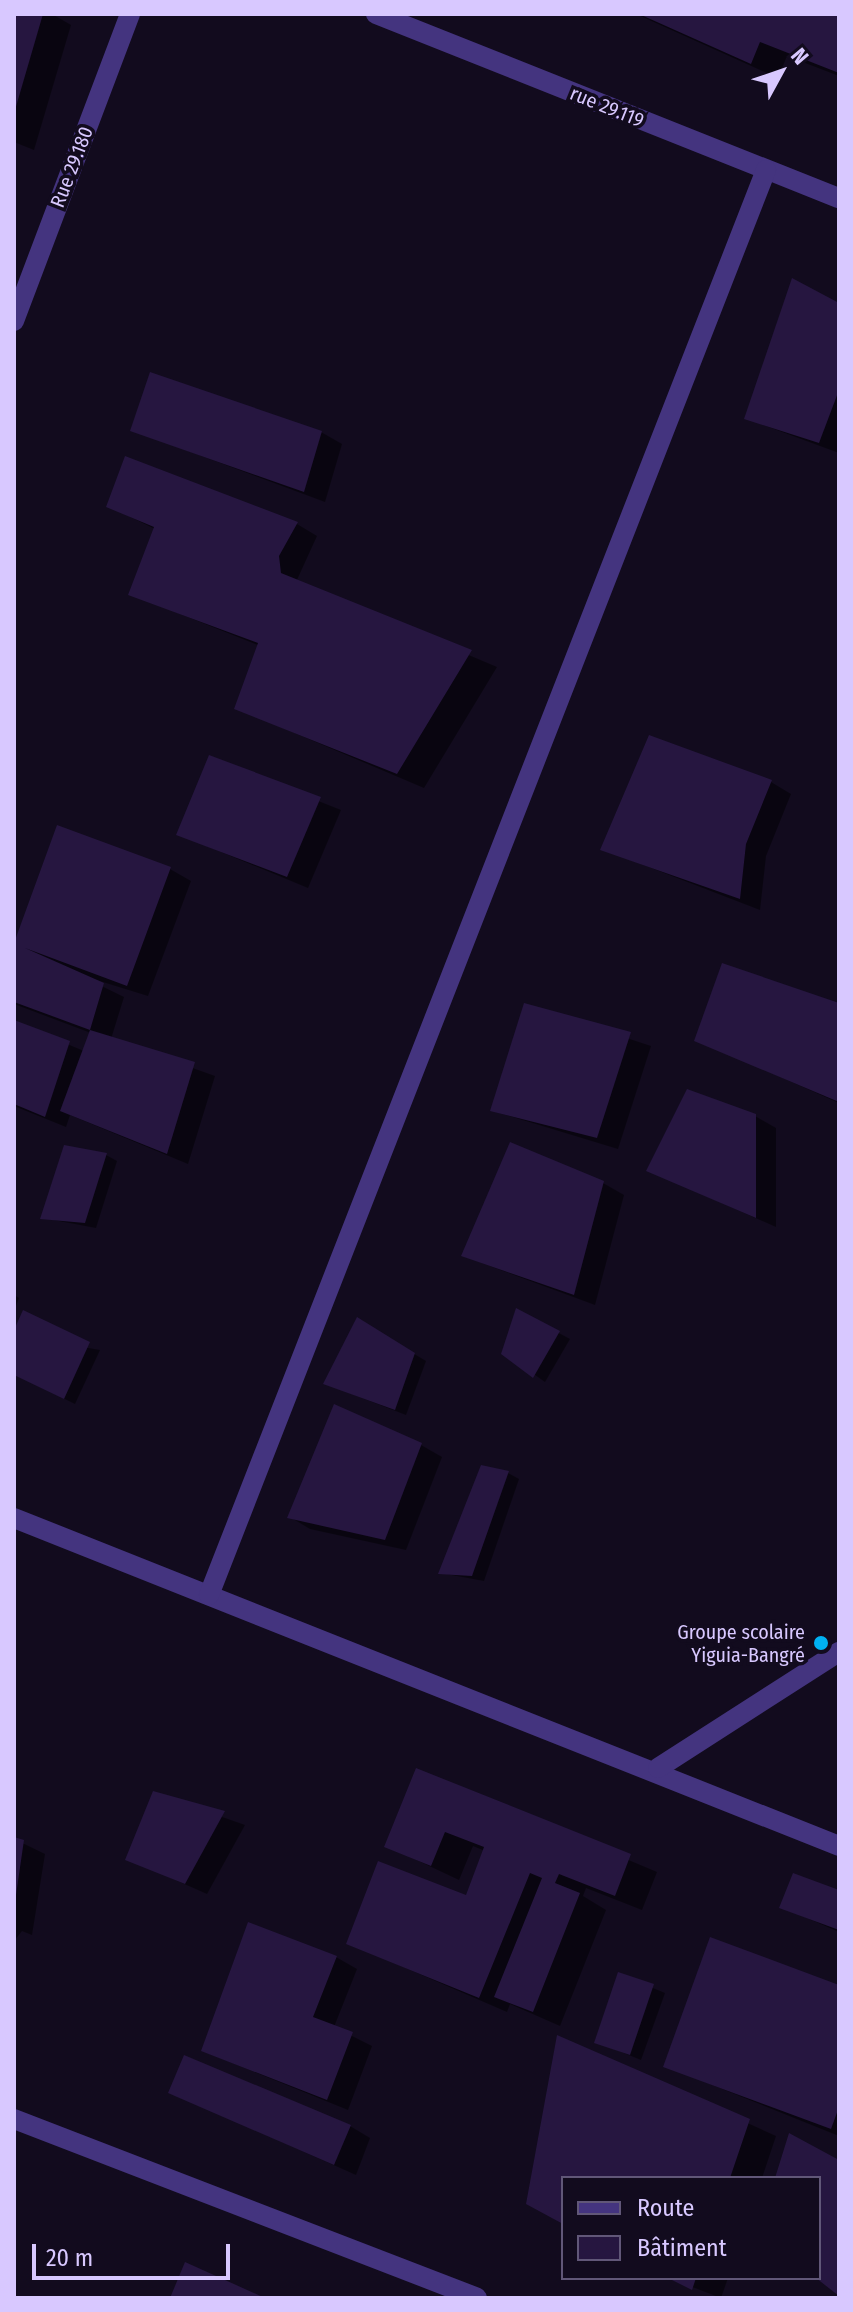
<!DOCTYPE html>
<html>
<head>
<meta charset="utf-8">
<style>
  body { margin:0 }
  #map { position:relative; width:853px; height:2312px; overflow:hidden; background:#120b1e; font-family:"Fira Sans Condensed",sans-serif }
  div>[style] { position:absolute }
  [style*='--x'] { left:calc(var(--x)*1px); top:calc(var(--y)*1px); width:calc(var(--w)*1px); rotate:calc(var(--a)*1deg) }
  .shadow>* { inset:0; background:#0007 }
  .building>* { inset:0; background:#261640 }
  .street>* { height:20px; margin:-10px; padding:0 10px; transform-origin:10px; border-radius:10px; background:#44347f }
  .dots>* { width:22px; height:22px; translate:-50% -50%; box-sizing:border-box; border:4px solid #120b1e; border-radius:50% }
  span { translate:-50% -50%; white-space:nowrap; text-align:center; line-height:1.15; -webkit-text-stroke:7px #120b1e; paint-order:stroke }
  .street-label { font-size:20px; color:#d8c8ff }
  .poi-label { font-size:20px; color:#d8c8ff }
  .right { translate:-100% -50%; text-align:right }
  .frame { position:absolute; inset:0; border:16px solid #d8c8ff; pointer-events:none }
  .legend { position:absolute; left:561px; top:2176px; width:260px; height:104px; box-sizing:border-box; background:#120b1e; border:2px solid #615778; margin:0; padding:10px 14px; list-style:none; font-size:24px; color:#d8c8ff }
  .legend li { display:flex; align-items:center; gap:16px; height:40px }
  .legend b { width:40px; border:2px solid #615778 }
  .north { position:absolute; left:741px; top:32px; width:80px; height:80px; -webkit-text-stroke:6px #120b1e; paint-order:stroke; rotate:50deg; font-size:22px; font-weight:700; line-height:32px; text-align:center; color:#d8c8ff }
  .north::after { content:''; display:block; margin:auto; width:28px; height:36px; background:#d8c8ff; clip-path:polygon(50% 0,100% 100%,50% 72%,0 100%) }
  .scale { position:absolute; left:32px; top:2244px; width:198px; height:36px; box-sizing:border-box; border:4px solid #d8c8ff; border-top:0; padding-left:10px; font-size:24px; line-height:28px; white-space:nowrap; color:#d8c8ff; -webkit-text-stroke:6px #120b1e; paint-order:stroke }
</style>
</head>
<body>
<div id="map">
  <div class="shadow">
    <div style="clip-path:polygon(14px 14px,52px 14px,71px 25px,34px 150px,14px 142px)"></div>
    <div style="clip-path:polygon(636px 14px,839px 14px,839px 76px,787px 56px,778px 78px)"></div>
    <div style="clip-path:polygon(839px 305px,839px 453px,747px 419px)"></div>
    <div style="clip-path:polygon(132px 430px,321px 432px,342px 444px,325px 502px)"></div>
    <div style="clip-path:polygon(126px 458px,297px 524px,317px 536px,296px 582px,497px 667px,424px 788px,236px 708px,258px 645px,130px 594px,155px 529px,108px 506px)"></div>
    <div style="clip-path:polygon(210px 758px,341px 810px,308px 888px,178px 834px)"></div>
    <div style="clip-path:polygon(771px 782px,791px 794px,766px 856px,760px 910px,602px 849px)"></div>
    <div style="clip-path:polygon(170px 869px,191px 881px,148px 996px,77px 974px,124px 997px,111px 1039px,215px 1076px,188px 1164px,70px 1115px,66px 1127px,14px 1106px,14px 1022px,84px 1051px,91px 1033px,14px 1004px,14px 946px)"></div>
    <div style="clip-path:polygon(526px 1005px,651px 1046px,618px 1149px,493px 1111px)"></div>
    <div style="clip-path:polygon(839px 1005px,839px 1103px,697px 1040px)"></div>
    <div style="clip-path:polygon(755px 1116px,776px 1128px,776px 1227px,648px 1170px)"></div>
    <div style="clip-path:polygon(106px 1155px,117px 1161px,96px 1228px,43px 1218px)"></div>
    <div style="clip-path:polygon(603px 1183px,624px 1195px,595px 1305px,463px 1256px)"></div>
    <div style="clip-path:polygon(14px 1295px,19px 1298px,14px 1311px)"></div>
    <div style="clip-path:polygon(517px 1311px,570px 1339px,545px 1382px,504px 1353px)"></div>
    <div style="clip-path:polygon(357px 1320px,426px 1361px,406px 1415px,326px 1384px)"></div>
    <div style="clip-path:polygon(14px 1335px,100px 1350px,75px 1404px,14px 1374px)"></div>
    <div style="clip-path:polygon(421px 1445px,442px 1457px,406px 1550px,310px 1529px,290px 1517px)"></div>
    <div style="clip-path:polygon(508px 1473px,519px 1479px,484px 1581px,441px 1573px)"></div>
    <div style="clip-path:polygon(417px 1771px,657px 1872px,642px 1910px,586px 1888px,583px 1896px,606px 1910px,560px 2026px,510px 2004px,507px 2012px,348px 1943px,467px 1898px,485px 1851px,473px 1846px,459px 1880px,387px 1846px)"></div>
    <div style="clip-path:polygon(154px 1793px,245px 1825px,207px 1894px,128px 1859px)"></div>
    <div style="clip-path:polygon(14px 1839px,45px 1854px,32px 1935px,22px 1931px,14px 1941px)"></div>
    <div style="clip-path:polygon(839px 1892px,839px 1932px,782px 1907px)"></div>
    <div style="clip-path:polygon(336px 1957px,357px 1969px,334px 2027px,372px 2046px,348px 2110px,203px 2051px)"></div>
    <div style="clip-path:polygon(619px 1974px,665px 1993px,641px 2060px,597px 2042px)"></div>
    <div style="clip-path:polygon(839px 1987px,839px 2136px,665px 2066px)"></div>
    <div style="clip-path:polygon(559px 2038px,776px 2136px,762px 2178px,563px 2178px,563px 2223px)"></div>
    <div style="clip-path:polygon(170px 2092px,350px 2126px,370px 2138px,356px 2175px)"></div>
    <div style="clip-path:polygon(669px 2278px,728px 2278px,721px 2298px)"></div>
  </div>
  <div class="building">
    <div style="clip-path:polygon(14px 14px,43px 14px,15px 110px,14px 110px)"></div>
    <div style="clip-path:polygon(639px 14px,839px 14px,839px 73px,760px 42px,751px 64px)"></div>
    <div style="clip-path:polygon(792px 278px,839px 303px,839px 390px,819px 443px,744px 419px)"></div>
    <div style="clip-path:polygon(150px 372px,322px 431px,304px 492px,130px 431px)"></div>
    <div style="clip-path:polygon(125px 456px,298px 522px,279px 556px,281px 573px,472px 650px,397px 774px,234px 709px,258px 643px,128px 595px,154px 527px,106px 507px)"></div>
    <div style="clip-path:polygon(649px 735px,772px 780px,746px 844px,740px 899px,600px 850px)"></div>
    <div style="clip-path:polygon(209px 755px,321px 797px,287px 877px,176px 835px)"></div>
    <div style="clip-path:polygon(57px 825px,171px 867px,127px 986px,25px 948px,104px 983px,90px 1030px,14px 1002px,14px 943px)"></div>
    <div style="clip-path:polygon(722px 963px,839px 1003px,839px 1102px,694px 1041px)"></div>
    <div style="clip-path:polygon(524px 1003px,631px 1032px,597px 1138px,490px 1111px)"></div>
    <div style="clip-path:polygon(14px 1020px,70px 1041px,45px 1117px,14px 1104px)"></div>
    <div style="clip-path:polygon(90px 1030px,195px 1062px,167px 1154px,60px 1111px)"></div>
    <div style="clip-path:polygon(687px 1089px,756px 1114px,756px 1218px,646px 1171px)"></div>
    <div style="clip-path:polygon(510px 1142px,604px 1181px,574px 1295px,461px 1256px)"></div>
    <div style="clip-path:polygon(64px 1145px,107px 1153px,85px 1223px,40px 1219px)"></div>
    <div style="clip-path:polygon(516px 1308px,560px 1331px,533px 1378px,501px 1354px)"></div>
    <div style="clip-path:polygon(23px 1310px,90px 1342px,64px 1399px,14px 1375px,14px 1330px)"></div>
    <div style="clip-path:polygon(357px 1317px,415px 1353px,395px 1410px,323px 1384px)"></div>
    <div style="clip-path:polygon(334px 1404px,422px 1443px,385px 1540px,287px 1518px)"></div>
    <div style="clip-path:polygon(481px 1465px,509px 1471px,472px 1576px,438px 1574px)"></div>
    <div style="clip-path:polygon(416px 1768px,631px 1854px,615px 1896px,559px 1874px,555px 1883px,580px 1893px,533px 2012px,494px 1997px,542px 1878px,530px 1873px,479px 1998px,346px 1944px,378px 1861px,466px 1895px,484px 1847px,445px 1832px,431px 1866px,384px 1847px)"></div>
    <div style="clip-path:polygon(153px 1791px,225px 1811px,185px 1884px,125px 1860px)"></div>
    <div style="clip-path:polygon(14px 1837px,24px 1840px,16px 1895px,14px 1895px)"></div>
    <div style="clip-path:polygon(793px 1873px,839px 1890px,839px 1930px,779px 1908px)"></div>
    <div style="clip-path:polygon(248px 1922px,337px 1956px,313px 2017px,353px 2032px,327px 2100px,201px 2051px)"></div>
    <div style="clip-path:polygon(710px 1937px,839px 1985px,839px 2107px,831px 2129px,663px 2067px)"></div>
    <div style="clip-path:polygon(618px 1972px,654px 1984px,630px 2055px,594px 2043px)"></div>
    <div style="clip-path:polygon(557px 2035px,750px 2119px,730px 2178px,563px 2178px,563px 2224px,526px 2204px)"></div>
    <div style="clip-path:polygon(184px 2055px,351px 2125px,334px 2165px,168px 2093px)"></div>
    <div style="clip-path:polygon(789px 2133px,839px 2160px,839px 2296px,816px 2278px,819px 2178px,775px 2178px)"></div>
    <div style="clip-path:polygon(185px 2262px,265px 2298px,170px 2298px)"></div>
    <div style="clip-path:polygon(668px 2278px,696px 2278px,692px 2290px)"></div>
  </div>
  <div class="street">
    <div style="--x:376;--y:14;--w:498;--a:21.7"></div>
    <div style="--x:14;--y:321;--w:328;--a:-69.3"></div>
    <div style="--x:14;--y:1518;--w:888;--a:21.68"></div>
    <div style="--x:209;--y:1595;--w:1530;--a:-68.65"></div>
    <div style="--x:658;--y:1768;--w:215;--a:-32.7"></div>
    <div style="--x:14;--y:2119;--w:496;--a:21.1"></div>
  </div>
  <div class="dots">
    <div style="left:821px;top:1643px;background:#00b1f3"></div>
  </div>
  <div class="street-label">
    <span style="left:607px;top:107px;rotate:22deg">rue 29.119</span>
    <span style="left:72px;top:167px;rotate:-69deg">Rue 29.180</span>
  </div>
  <div class="poi-label">
    <span class="right" style="left:805px;top:1644px">Groupe scolaire<br>Yiguia-Bangré</span>
  </div>
  <div class="frame"></div>
  <ul class="legend">
  <li><b style="height:10px;background:#44347f"></b>Route</li>
  <li><b style="height:22px;background:#261640"></b>Bâtiment</li>
  </ul>
  <div class="north">N</div>
  <div class="scale">20 m</div>
</div>
</body>
</html>
